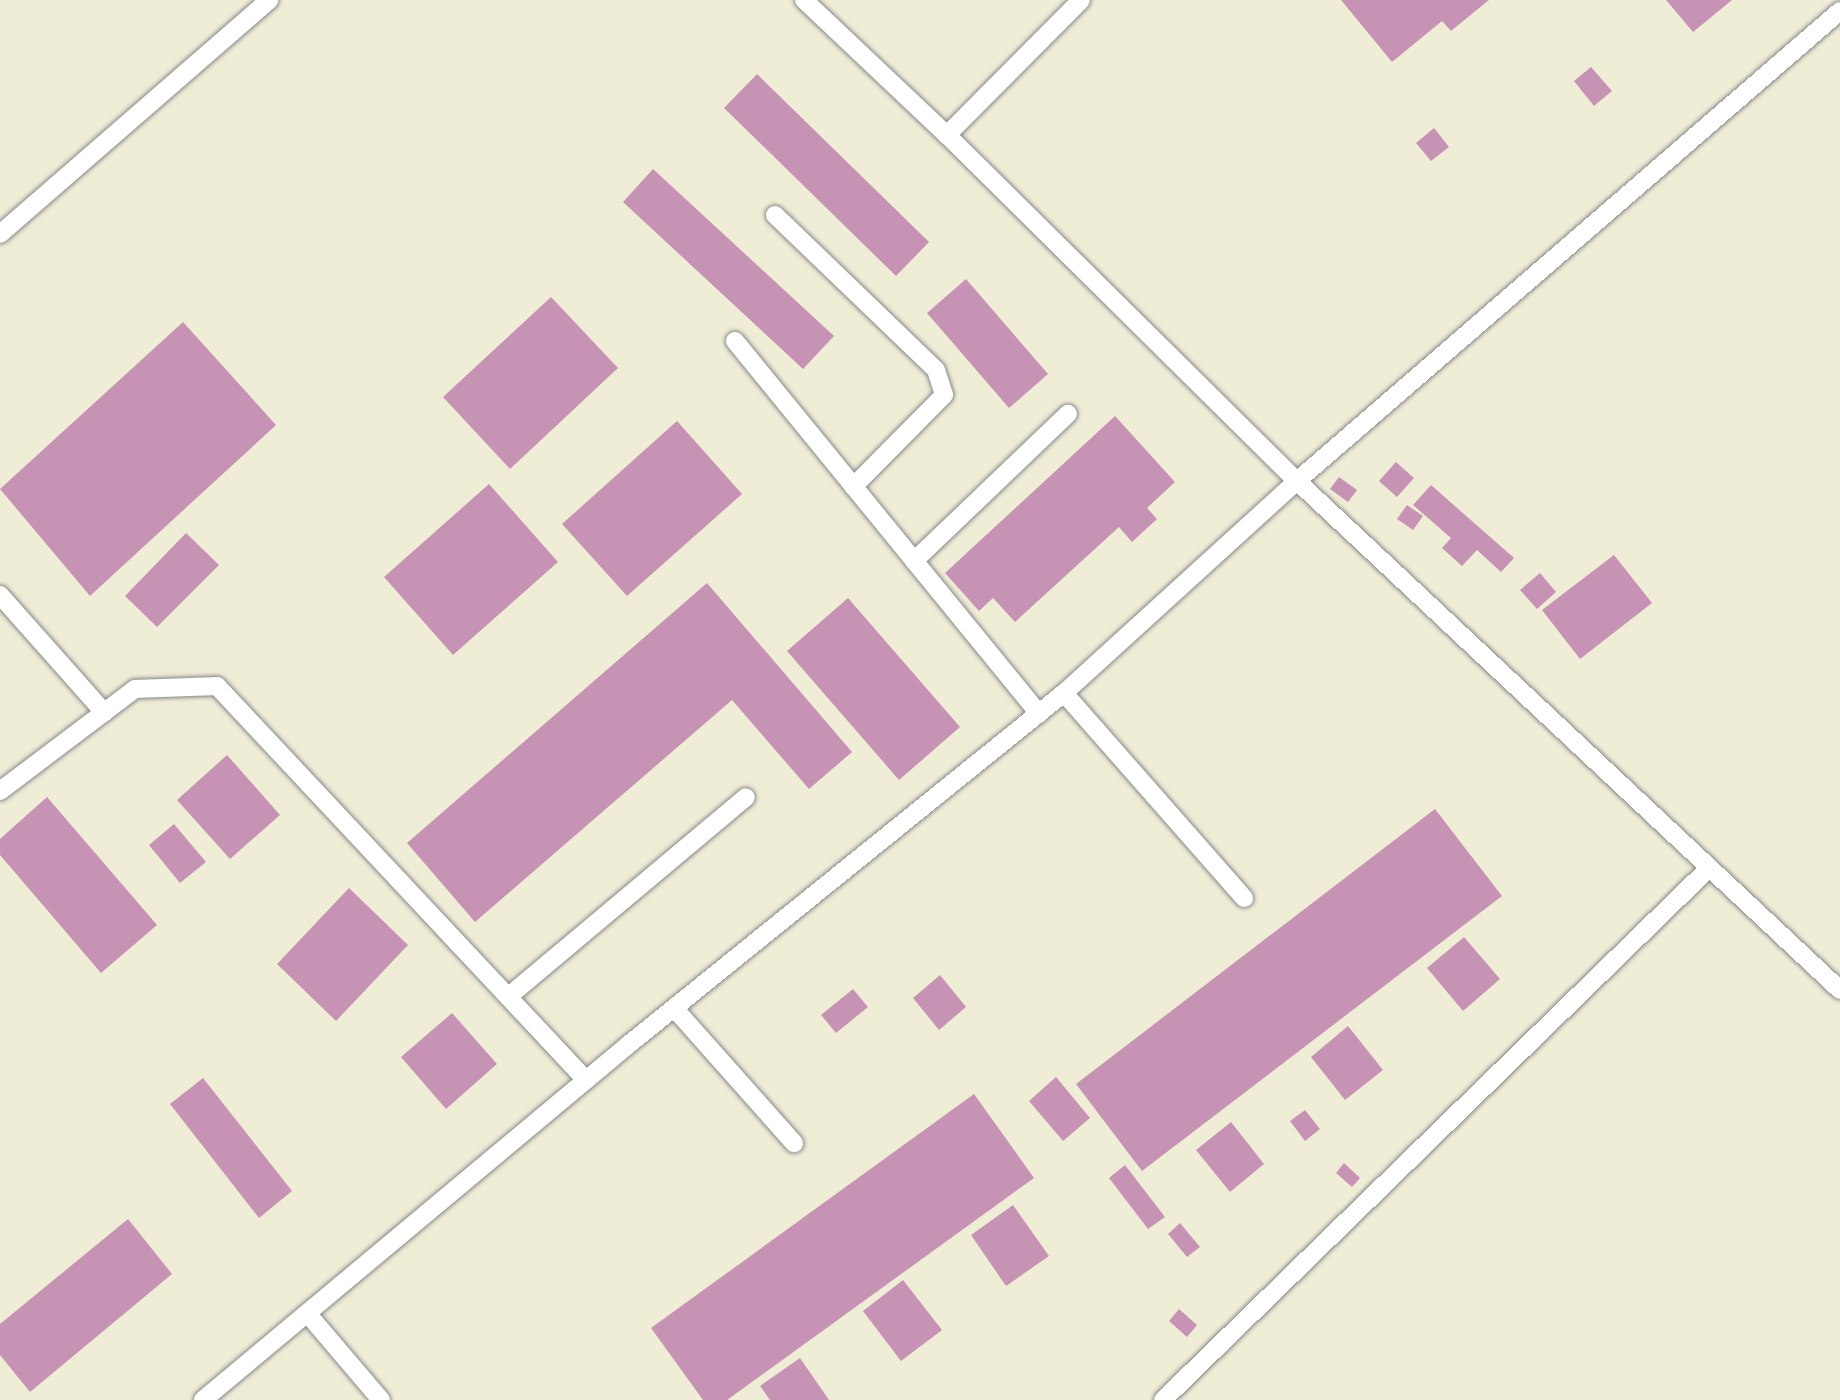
<!DOCTYPE html>
<html>
<head>
<meta charset="utf-8">
<style>
  body { margin:0 }
  #map { position:relative; width:1840px; height:1400px; overflow:hidden; background:#f0edd7; font-family:Pangolin,sans-serif }
  div>[style] { position:absolute }
  [style*='--x'] { left:calc(var(--x)*1px); top:calc(var(--y)*1px); width:calc(var(--w)*1px); rotate:calc(var(--a)*1deg) }
  .building>* { inset:0; background:#c693b4 }
  .roads { filter:drop-shadow(0 0 2px #898889) drop-shadow(0 0 2px #898889) }
  .lane>* { height:18px; margin:-9px; padding:0 9px; transform-origin:9px; border-radius:9px; background:#fff }
  span { translate:-50% -50%; white-space:nowrap; text-align:center; line-height:1.15; -webkit-text-stroke:8px #fff; paint-order:stroke }
</style>
</head>
<body>
<div id="map">
  <div class="building">
    <div style="clip-path:polygon(1341px 0,1489px 0,1451px 31px,1442px 21px,1392px 62px)"></div>
    <div style="clip-path:polygon(1666px 0,1732px 0,1693px 32px)"></div>
    <div style="clip-path:polygon(1591px 67px,1612px 91px,1594px 106px,1574px 81px)"></div>
    <div style="clip-path:polygon(757px 74px,929px 242px,896px 276px,724px 108px)"></div>
    <div style="clip-path:polygon(1434px 128px,1449px 147px,1431px 161px,1416px 143px)"></div>
    <div style="clip-path:polygon(653px 169px,834px 336px,803px 369px,623px 202px)"></div>
    <div style="clip-path:polygon(966px 279px,1048px 374px,1009px 408px,927px 313px)"></div>
    <div style="clip-path:polygon(551px 297px,618px 368px,510px 469px,443px 397px)"></div>
    <div style="clip-path:polygon(183px 322px,276px 425px,90px 596px,0 489px)"></div>
    <div style="clip-path:polygon(1115px 416px,1175px 482px,1147px 508px,1157px 519px,1132px 542px,1119px 527px,1015px 622px,993px 598px,979px 611px,945px 573px)"></div>
    <div style="clip-path:polygon(677px 421px,742px 494px,627px 596px,562px 524px)"></div>
    <div style="clip-path:polygon(1396px 462px,1414px 478px,1397px 497px,1379px 481px)"></div>
    <div style="clip-path:polygon(1339px 477px,1357px 490px,1348px 502px,1330px 489px)"></div>
    <div style="clip-path:polygon(489px 484px,558px 562px,453px 655px,384px 577px)"></div>
    <div style="clip-path:polygon(1431px 485px,1514px 558px,1501px 572px,1477px 550px,1462px 566px,1442px 548px,1451px 538px,1413px 505px)"></div>
    <div style="clip-path:polygon(1407px 505px,1423px 516px,1413px 530px,1397px 519px)"></div>
    <div style="clip-path:polygon(186px 533px,219px 565px,157px 627px,125px 596px)"></div>
    <div style="clip-path:polygon(1614px 555px,1652px 603px,1580px 659px,1542px 610px)"></div>
    <div style="clip-path:polygon(1540px 573px,1556px 592px,1537px 609px,1520px 590px)"></div>
    <div style="clip-path:polygon(707px 583px,852px 752px,809px 789px,732px 700px,475px 922px,407px 843px)"></div>
    <div style="clip-path:polygon(848px 598px,960px 727px,899px 780px,787px 651px)"></div>
    <div style="clip-path:polygon(227px 755px,280px 815px,230px 859px,177px 800px)"></div>
    <div style="clip-path:polygon(47px 797px,157px 925px,101px 973px,0 855px,0 839px)"></div>
    <div style="clip-path:polygon(1435px 809px,1502px 896px,1142px 1171px,1076px 1084px)"></div>
    <div style="clip-path:polygon(174px 824px,206px 862px,180px 883px,149px 845px)"></div>
    <div style="clip-path:polygon(349px 888px,408px 945px,336px 1021px,277px 964px)"></div>
    <div style="clip-path:polygon(1464px 937px,1500px 979px,1463px 1011px,1427px 968px)"></div>
    <div style="clip-path:polygon(940px 975px,966px 1007px,939px 1030px,913px 998px)"></div>
    <div style="clip-path:polygon(853px 989px,868px 1007px,836px 1033px,821px 1015px)"></div>
    <div style="clip-path:polygon(452px 1013px,497px 1064px,446px 1109px,401px 1057px)"></div>
    <div style="clip-path:polygon(1348px 1026px,1383px 1070px,1345px 1100px,1311px 1057px)"></div>
    <div style="clip-path:polygon(1056px 1077px,1090px 1118px,1063px 1141px,1029px 1101px)"></div>
    <div style="clip-path:polygon(203px 1078px,292px 1191px,259px 1218px,170px 1104px)"></div>
    <div style="clip-path:polygon(974px 1094px,1034px 1178px,727px 1400px,703px 1400px,651px 1328px)"></div>
    <div style="clip-path:polygon(1305px 1110px,1320px 1129px,1305px 1141px,1290px 1121px)"></div>
    <div style="clip-path:polygon(1231px 1122px,1264px 1164px,1230px 1192px,1196px 1150px)"></div>
    <div style="clip-path:polygon(1344px 1163px,1360px 1178px,1352px 1187px,1336px 1173px)"></div>
    <div style="clip-path:polygon(1125px 1165px,1165px 1217px,1148px 1229px,1109px 1178px)"></div>
    <div style="clip-path:polygon(1013px 1205px,1049px 1256px,1006px 1286px,971px 1235px)"></div>
    <div style="clip-path:polygon(128px 1219px,172px 1274px,30px 1392px,0 1355px,0 1324px)"></div>
    <div style="clip-path:polygon(1180px 1223px,1200px 1247px,1187px 1257px,1168px 1234px)"></div>
    <div style="clip-path:polygon(903px 1280px,942px 1330px,901px 1361px,863px 1311px)"></div>
    <div style="clip-path:polygon(1179px 1309px,1197px 1325px,1187px 1337px,1169px 1321px)"></div>
    <div style="clip-path:polygon(800px 1358px,829px 1400px,770px 1400px,760px 1386px)"></div>
  </div>
  <div class="roads">
    <div class="lane">
      <div style="--x:804;--y:0;--w:197;--a:43.4"></div>
      <div style="--x:947;--y:135;--w:492;--a:44.7"></div>
      <div style="--x:1297;--y:481;--w:744;--a:43.15"></div>
      <div style="--x:947;--y:135;--w:190;--a:-45.2"></div>
      <div style="--x:775;--y:215;--w:223;--a:43.9"></div>
      <div style="--x:936;--y:370;--w:26;--a:72"></div>
      <div style="--x:944;--y:395;--w:129;--a:134.7"></div>
      <div style="--x:0;--y:234;--w:357;--a:-41"></div>
      <div style="--x:735;--y:341;--w:481;--a:50.8"></div>
      <div style="--x:914;--y:561;--w:213;--a:-43.7"></div>
      <div style="--x:0;--y:595;--w:157;--a:48.4"></div>
      <div style="--x:1064;--y:693;--w:273;--a:48.7"></div>
      <div style="--x:0;--y:791;--w:169;--a:-37.1"></div>
      <div style="--x:135;--y:689;--w:82;--a:-2.1"></div>
      <div style="--x:217;--y:686;--w:540;--a:46.88"></div>
      <div style="--x:509;--y:996;--w:309;--a:-40"></div>
      <div style="--x:674;--y:1008;--w:181;--a:48.4"></div>
      <div style="--x:307;--y:1313;--w:114;--a:49.6"></div>
      <div style="--x:203;--y:1400;--w:554;--a:-39.87"></div>
      <div style="--x:628;--y:1045;--w:560;--a:-38.92"></div>
      <div style="--x:1064;--y:693;--w:315;--a:-42.3"></div>
      <div style="--x:1297;--y:481;--w:718;--a:-40.88"></div>
      <div style="--x:1163;--y:1400;--w:761;--a:-44.25"></div>
    </div>
  </div>
</div>
</body>
</html>
